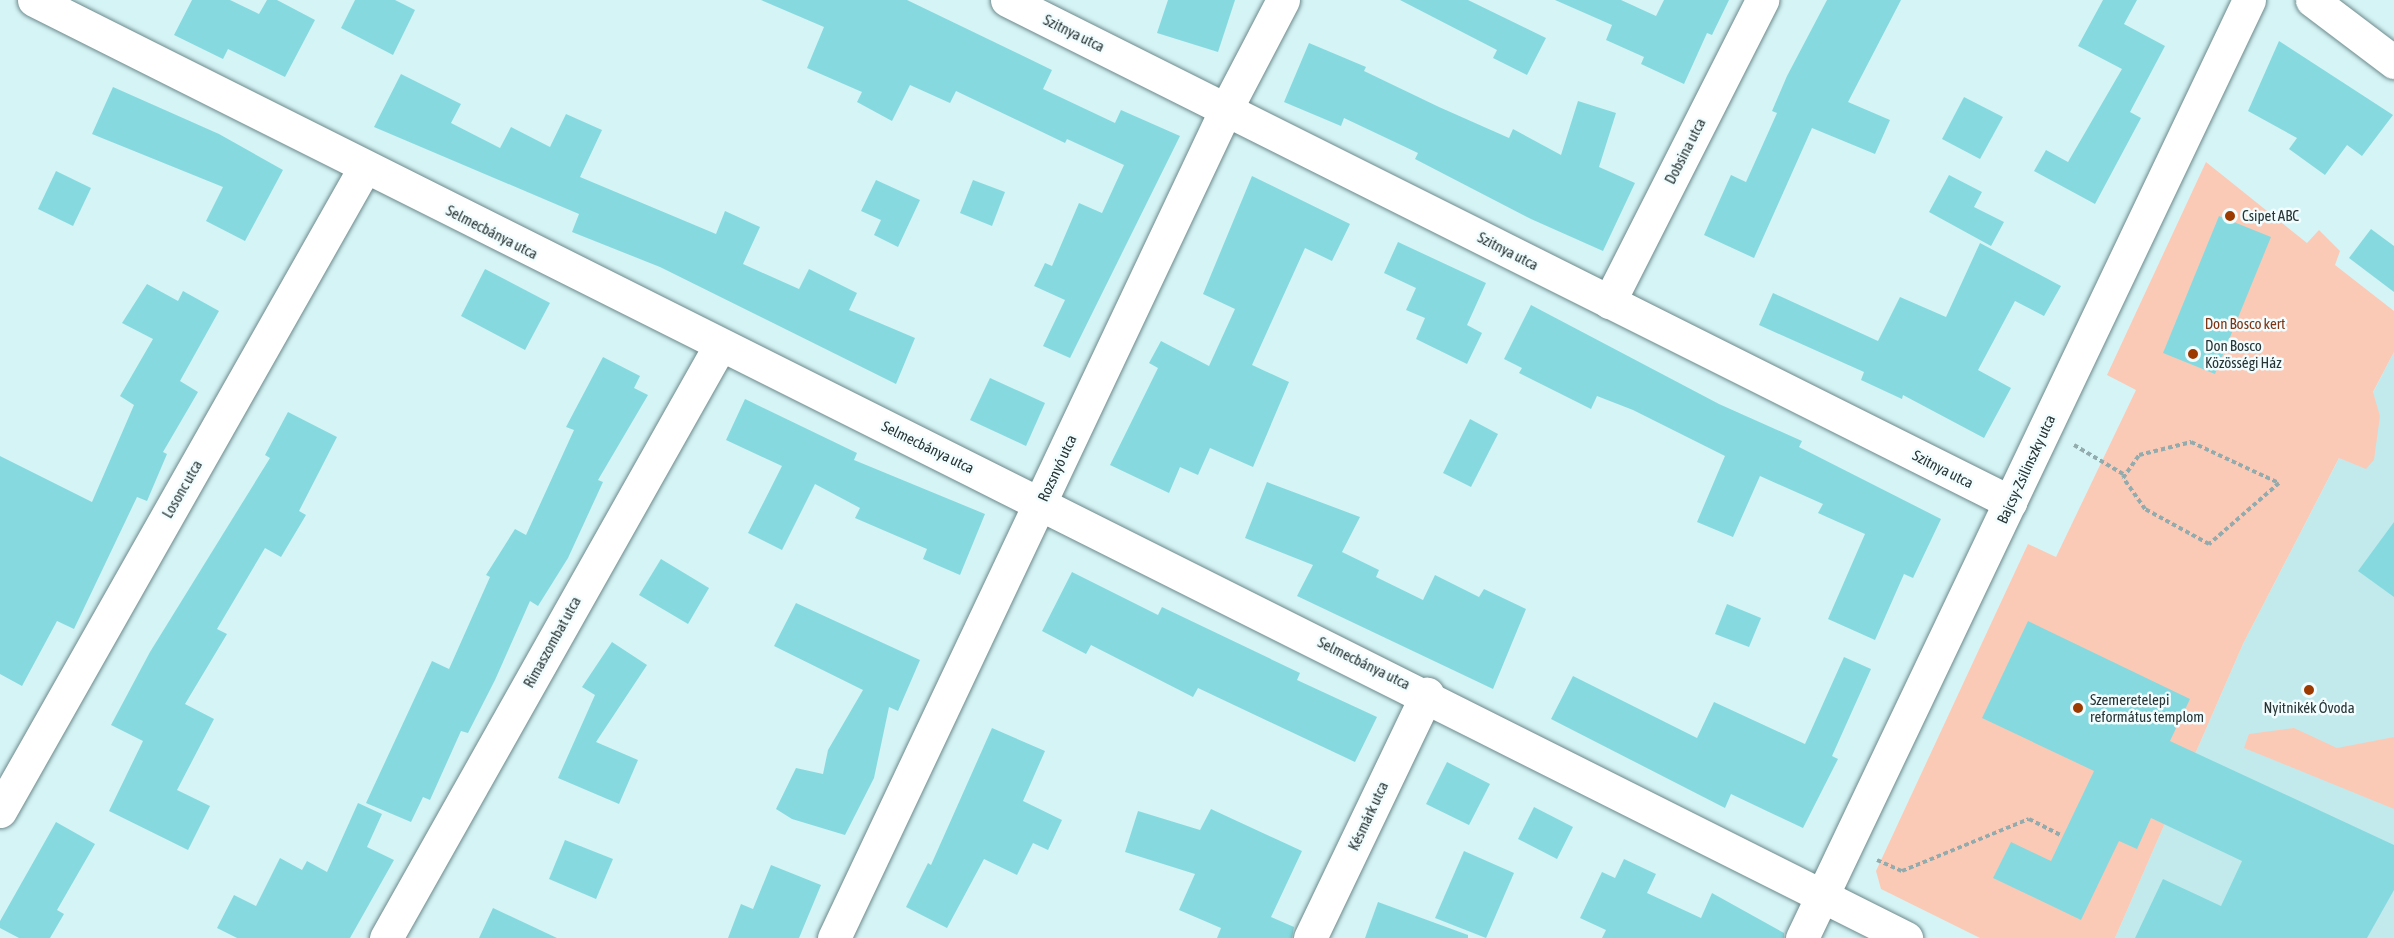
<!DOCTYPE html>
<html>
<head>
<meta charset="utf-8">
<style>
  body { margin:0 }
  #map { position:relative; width:2394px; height:938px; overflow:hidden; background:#d5f4f6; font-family:"Asap Condensed",sans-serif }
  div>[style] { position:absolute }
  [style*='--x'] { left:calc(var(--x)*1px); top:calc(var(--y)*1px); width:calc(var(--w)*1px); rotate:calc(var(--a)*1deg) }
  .built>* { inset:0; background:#c2eaec }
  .green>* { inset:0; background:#fbcab7 }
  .building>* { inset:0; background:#86dadf }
  .path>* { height:4px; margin-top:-2px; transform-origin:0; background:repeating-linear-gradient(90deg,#93abad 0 4.5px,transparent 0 7.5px) }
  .roads { filter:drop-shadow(0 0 2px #6d898b) drop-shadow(0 0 2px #6d898b) }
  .street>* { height:33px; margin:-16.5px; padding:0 16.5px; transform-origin:16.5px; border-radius:16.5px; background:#fff }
  .dots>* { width:16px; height:16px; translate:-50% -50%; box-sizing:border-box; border:3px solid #f1fdfe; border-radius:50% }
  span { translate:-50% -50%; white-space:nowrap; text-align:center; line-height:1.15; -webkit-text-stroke:5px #f1fdfe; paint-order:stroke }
  .street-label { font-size:15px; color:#283435 }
  .poi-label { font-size:15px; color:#283435 }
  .left { translate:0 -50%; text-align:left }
  .park-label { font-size:15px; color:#7f3514 }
</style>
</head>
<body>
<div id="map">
  <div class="built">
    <div style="clip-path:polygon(2394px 352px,2394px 938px,2115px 938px,2243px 644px)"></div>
  </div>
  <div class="green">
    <div style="clip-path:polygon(2206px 162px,2307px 243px,2319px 230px,2340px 251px,2335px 265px,2394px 311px,2394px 352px,2373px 392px,2380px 416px,2374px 460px,2366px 469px,2339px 458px,2243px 644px,2115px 938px,1980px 938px,1881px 889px,1876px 871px,2028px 544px,2056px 557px,2136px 390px,2107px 375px)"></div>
    <div style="clip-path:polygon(2294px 728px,2337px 748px,2394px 737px,2394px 809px,2244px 748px,2249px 734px)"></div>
  </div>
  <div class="building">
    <div style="clip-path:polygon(192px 0,230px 0,259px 14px,267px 0,277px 0,315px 20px,285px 77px,228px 49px,223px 59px,174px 35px)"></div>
    <div style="clip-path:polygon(355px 0,395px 0,415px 10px,393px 55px,341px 28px)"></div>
    <div style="clip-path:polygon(761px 0,907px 0,1052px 70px,1043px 89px,1115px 123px,1121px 110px,1180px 136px,1070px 358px,1043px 346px,1065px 300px,1034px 286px,1045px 263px,1052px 266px,1079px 203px,1102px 213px,1124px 165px,1067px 139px,1065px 143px,956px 91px,950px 103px,910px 85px,892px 121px,857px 102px,862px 92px,807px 68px,824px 27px)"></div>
    <div style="clip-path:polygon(1168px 0,1235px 0,1218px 52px,1157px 33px)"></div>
    <div style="clip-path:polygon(1400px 0,1468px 0,1546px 38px,1527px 75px,1493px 58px,1497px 50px)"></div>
    <div style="clip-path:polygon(1555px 0,1621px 0,1656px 16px,1664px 0,1729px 0,1712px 35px,1707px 33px,1684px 84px,1641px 64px,1644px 57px,1606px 40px,1612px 25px)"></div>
    <div style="clip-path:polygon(1827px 0,1901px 0,1848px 102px,1890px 120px,1875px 154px,1812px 128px,1754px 258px,1704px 235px,1731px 175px,1746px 182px,1777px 113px,1772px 111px,1787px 76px)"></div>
    <div style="clip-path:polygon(2103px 0,2137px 0,2124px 24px,2165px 46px,2130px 112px,2141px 118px,2095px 204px,2034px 171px,2046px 150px,2068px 162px,2122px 69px,2078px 46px)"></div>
    <div style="clip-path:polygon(2279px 41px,2393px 115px,2362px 156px,2347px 145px,2325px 175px,2289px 149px,2297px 138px,2248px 111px)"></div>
    <div style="clip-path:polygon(1309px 43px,1366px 67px,1364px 71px,1439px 107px,1509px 138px,1513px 129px,1561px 155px,1578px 101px,1616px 113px,1599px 167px,1635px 183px,1603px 251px,1531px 219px,1415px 159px,1418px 153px,1344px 118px,1341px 126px,1284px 102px)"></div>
    <div style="clip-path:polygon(401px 74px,461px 104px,451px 123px,500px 148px,511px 127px,550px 147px,566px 114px,602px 130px,580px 177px,716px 234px,725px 211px,760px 227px,743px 264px,799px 289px,809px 269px,857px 293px,849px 310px,915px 338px,896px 384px,660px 267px,572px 232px,579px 214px,374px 127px)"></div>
    <div style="clip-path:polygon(113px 87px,219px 134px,283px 170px,245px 241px,206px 221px,223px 187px,92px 134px)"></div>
    <div style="clip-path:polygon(1964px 97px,2003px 117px,1980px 159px,1942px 139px)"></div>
    <div style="clip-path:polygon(56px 171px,91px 188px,73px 226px,38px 209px)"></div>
    <div style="clip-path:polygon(1949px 175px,1982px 192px,1974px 207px,2004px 222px,1991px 246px,1929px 212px)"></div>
    <div style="clip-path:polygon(1252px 176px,1350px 224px,1332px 261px,1305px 248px,1252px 365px,1289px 382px,1253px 467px,1210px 448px,1198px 475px,1180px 467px,1169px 493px,1110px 465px,1158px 368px,1149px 363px,1161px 341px,1209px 366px,1235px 309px,1203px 294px)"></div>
    <div style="clip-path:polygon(876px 180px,920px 200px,898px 247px,874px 235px,881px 220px,861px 211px)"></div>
    <div style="clip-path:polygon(973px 180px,1005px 192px,992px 226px,960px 213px)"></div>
    <div style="clip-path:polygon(2219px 216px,2271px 237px,2215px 374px,2163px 353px)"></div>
    <div style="clip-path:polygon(2371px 229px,2394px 246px,2394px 292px,2349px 258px)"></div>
    <div style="clip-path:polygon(1398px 242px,1486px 283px,1467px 325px,1482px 333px,1467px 364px,1416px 339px,1425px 318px,1406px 310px,1416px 288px,1384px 273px)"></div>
    <div style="clip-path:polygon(1980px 243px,2061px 286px,2044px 316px,2015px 301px,1978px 370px,2011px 388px,1984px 438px,1903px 395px,1902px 399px,1861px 380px,1864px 372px,1759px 325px,1773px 293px,1878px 341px,1900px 297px,1946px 317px)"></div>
    <div style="clip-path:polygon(485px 269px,550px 303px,525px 350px,461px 316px)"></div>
    <div style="clip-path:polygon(147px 284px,178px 301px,183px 291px,219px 311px,180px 381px,198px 392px,163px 452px,167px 454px,147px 501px,137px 497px,74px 629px,57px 621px,22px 686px,0 674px,0 456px,92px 502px,134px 405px,120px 396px,153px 339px,122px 323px)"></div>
    <div style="clip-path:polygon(1531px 305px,1719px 404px,1802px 441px,1799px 447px,1941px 519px,1913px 578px,1904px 574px,1875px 640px,1828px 619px,1865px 534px,1818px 513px,1823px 504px,1760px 476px,1733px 537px,1697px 522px,1725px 456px,1633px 410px,1597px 396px,1591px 409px,1519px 373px,1522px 368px,1504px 359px)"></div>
    <div style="clip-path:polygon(603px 357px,640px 376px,634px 388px,648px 395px,598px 480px,603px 482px,568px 558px,538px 606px,530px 601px,495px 680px,468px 733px,461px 731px,430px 800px,423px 797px,411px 822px,366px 803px,432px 661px,449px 669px,490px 577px,486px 575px,515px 529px,526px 535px,574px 430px,566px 427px)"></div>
    <div style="clip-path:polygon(990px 378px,1045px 403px,1026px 446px,970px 420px)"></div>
    <div style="clip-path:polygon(745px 399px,857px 453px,854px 460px,985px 514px,960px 575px,923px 559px,927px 549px,855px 518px,860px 508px,815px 484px,782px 550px,748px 533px,782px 466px,726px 440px)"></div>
    <div style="clip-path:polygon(288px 412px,337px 437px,299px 511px,306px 515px,281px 557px,265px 548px,217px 629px,227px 634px,185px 704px,214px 719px,177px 790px,210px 806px,188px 850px,109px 811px,143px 741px,111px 725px,150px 652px,270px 458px,265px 455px)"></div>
    <div style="clip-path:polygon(1470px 419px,1498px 434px,1471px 487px,1443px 473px)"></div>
    <div style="clip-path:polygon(1267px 482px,1360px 517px,1342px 552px,1379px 570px,1376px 577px,1423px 600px,1435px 575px,1479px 597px,1484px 589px,1526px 609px,1493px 689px,1297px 596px,1313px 565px,1245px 538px)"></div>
    <div style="clip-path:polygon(2394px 522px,2394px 597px,2358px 571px)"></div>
    <div style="clip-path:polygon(661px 559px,709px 588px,688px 624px,639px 595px)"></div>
    <div style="clip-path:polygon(1072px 572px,1158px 615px,1162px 607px,1300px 673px,1297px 680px,1377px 717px,1355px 762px,1198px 688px,1193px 697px,1091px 645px,1086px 654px,1042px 631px)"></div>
    <div style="clip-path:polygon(796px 603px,920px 660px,898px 711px,889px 707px,874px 778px,845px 835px,792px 819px,776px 809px,796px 768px,823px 774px,828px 750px,863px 690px,774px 646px)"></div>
    <div style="clip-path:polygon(1727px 604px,1761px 618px,1749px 647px,1715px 634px)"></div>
    <div style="clip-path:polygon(2028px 621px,2190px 699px,2170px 741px,2394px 845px,2394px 890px,2367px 938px,2135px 938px,2163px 879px,2221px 906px,2242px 861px,2151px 818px,2137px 849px,2119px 841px,2081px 920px,1993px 878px,2011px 842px,2051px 861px,2094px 771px,1982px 718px)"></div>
    <div style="clip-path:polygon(612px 642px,647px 665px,596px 742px,638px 760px,619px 804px,558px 778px,595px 695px,582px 687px)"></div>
    <div style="clip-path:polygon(1844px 657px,1871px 669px,1832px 756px,1838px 759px,1803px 828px,1731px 794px,1725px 808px,1551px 719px,1573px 676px,1697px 738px,1714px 702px,1805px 744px)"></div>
    <div style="clip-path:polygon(992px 728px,1045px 751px,1023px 801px,1062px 820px,1048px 850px,1033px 843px,1017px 875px,984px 859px,947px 928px,906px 907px,928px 863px,931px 865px)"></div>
    <div style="clip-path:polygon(1447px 762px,1490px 784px,1469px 825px,1426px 804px)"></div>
    <div style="clip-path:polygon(358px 803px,382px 814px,367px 847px,394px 860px,350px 938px,237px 938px,217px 928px,234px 895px,256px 906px,280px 858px,302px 870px,307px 861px,327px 872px)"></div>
    <div style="clip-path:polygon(1534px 807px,1573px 827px,1557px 859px,1518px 839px)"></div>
    <div style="clip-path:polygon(1211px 809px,1302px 851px,1271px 917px,1294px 927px,1292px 938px,1217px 938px,1221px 928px,1179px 910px,1195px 874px,1125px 852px,1138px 811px,1200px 830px)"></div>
    <div style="clip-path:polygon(56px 822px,95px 844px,57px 910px,64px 914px,50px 938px,19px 938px,0 928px,0 921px)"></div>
    <div style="clip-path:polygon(565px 840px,613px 859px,596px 899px,549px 879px)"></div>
    <div style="clip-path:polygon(1464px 851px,1514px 873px,1486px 938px,1435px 918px)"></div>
    <div style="clip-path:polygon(1624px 859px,1656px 874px,1647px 893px,1701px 918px,1712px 893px,1784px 933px,1784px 938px,1602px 938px,1606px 930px,1580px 918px,1602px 872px,1615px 878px)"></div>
    <div style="clip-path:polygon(771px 865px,821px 885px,799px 938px,728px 938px,741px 904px,753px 909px)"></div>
    <div style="clip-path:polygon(1378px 902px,1468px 935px,1468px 938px,1365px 938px)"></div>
    <div style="clip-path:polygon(493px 908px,557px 938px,479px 938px)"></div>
  </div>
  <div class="path">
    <div style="--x:2191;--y:442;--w:97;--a:25"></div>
    <div style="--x:2279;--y:483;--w:93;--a:138.9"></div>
    <div style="--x:2209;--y:544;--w:73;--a:-151.3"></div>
    <div style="--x:2145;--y:509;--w:38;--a:-125"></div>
    <div style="--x:2123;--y:478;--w:28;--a:-55"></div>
    <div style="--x:2139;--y:455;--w:54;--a:-14"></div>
    <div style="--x:2074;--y:445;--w:59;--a:30.5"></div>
    <div style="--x:1877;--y:860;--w:27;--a:24"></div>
    <div style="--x:1902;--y:871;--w:137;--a:-22.3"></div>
    <div style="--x:2029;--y:819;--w:36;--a:27"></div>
  </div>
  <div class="roads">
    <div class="street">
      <div style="--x:34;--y:0;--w:2094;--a:26.61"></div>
      <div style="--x:1007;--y:0;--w:1122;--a:26.59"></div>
      <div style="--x:2312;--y:0;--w:103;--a:37.1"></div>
      <div style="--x:1609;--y:302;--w:339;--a:-63.1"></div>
      <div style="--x:0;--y:811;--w:740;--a:-60.46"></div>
      <div style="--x:386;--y:938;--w:678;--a:-60.6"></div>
      <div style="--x:834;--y:938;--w:917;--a:-64.69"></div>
      <div style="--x:1226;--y:109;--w:123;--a:-62.4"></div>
      <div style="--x:1310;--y:938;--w:271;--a:-64.4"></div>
      <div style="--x:1802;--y:938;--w:1039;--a:-64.52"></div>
    </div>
  </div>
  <div class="dots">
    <div style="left:2230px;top:216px;background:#9d3a02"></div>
    <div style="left:2193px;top:354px;background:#9d3a02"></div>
    <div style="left:2309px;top:690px;background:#9d3a02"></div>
    <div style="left:2078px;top:708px;background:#9d3a02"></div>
  </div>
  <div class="street-label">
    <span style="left:1074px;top:33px;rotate:26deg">Szitnya utca</span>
    <span style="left:1685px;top:151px;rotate:-63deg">Dobsina utca</span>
    <span style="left:492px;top:232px;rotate:27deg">Selmecbánya utca</span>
    <span style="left:1508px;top:251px;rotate:27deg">Szitnya utca</span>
    <span style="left:928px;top:447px;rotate:26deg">Selmecbánya utca</span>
    <span style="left:1057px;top:468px;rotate:-65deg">Rozsnyó utca</span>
    <span style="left:1943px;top:469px;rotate:27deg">Szitnya utca</span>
    <span style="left:2026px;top:469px;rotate:-65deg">Bajcsy-Zsilinszky utca</span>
    <span style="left:182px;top:489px;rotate:-60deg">Losonc utca</span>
    <span style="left:552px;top:642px;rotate:-61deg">Rimaszombat utca</span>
    <span style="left:1364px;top:663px;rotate:26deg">Selmecbánya utca</span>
    <span style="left:1368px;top:816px;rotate:-65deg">Késmárk utca</span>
  </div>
  <div class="poi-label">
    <span class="left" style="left:2242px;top:216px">Csipet ABC</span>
    <span class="left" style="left:2205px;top:354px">Don Bosco<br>Közösségi Ház</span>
    <span class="left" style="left:2090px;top:708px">Szemeretelepi<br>református templom</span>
    <span style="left:2309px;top:708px">Nyitnikék Óvoda</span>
  </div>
  <div class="park-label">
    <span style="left:2245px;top:324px">Don Bosco kert</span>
  </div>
</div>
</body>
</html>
